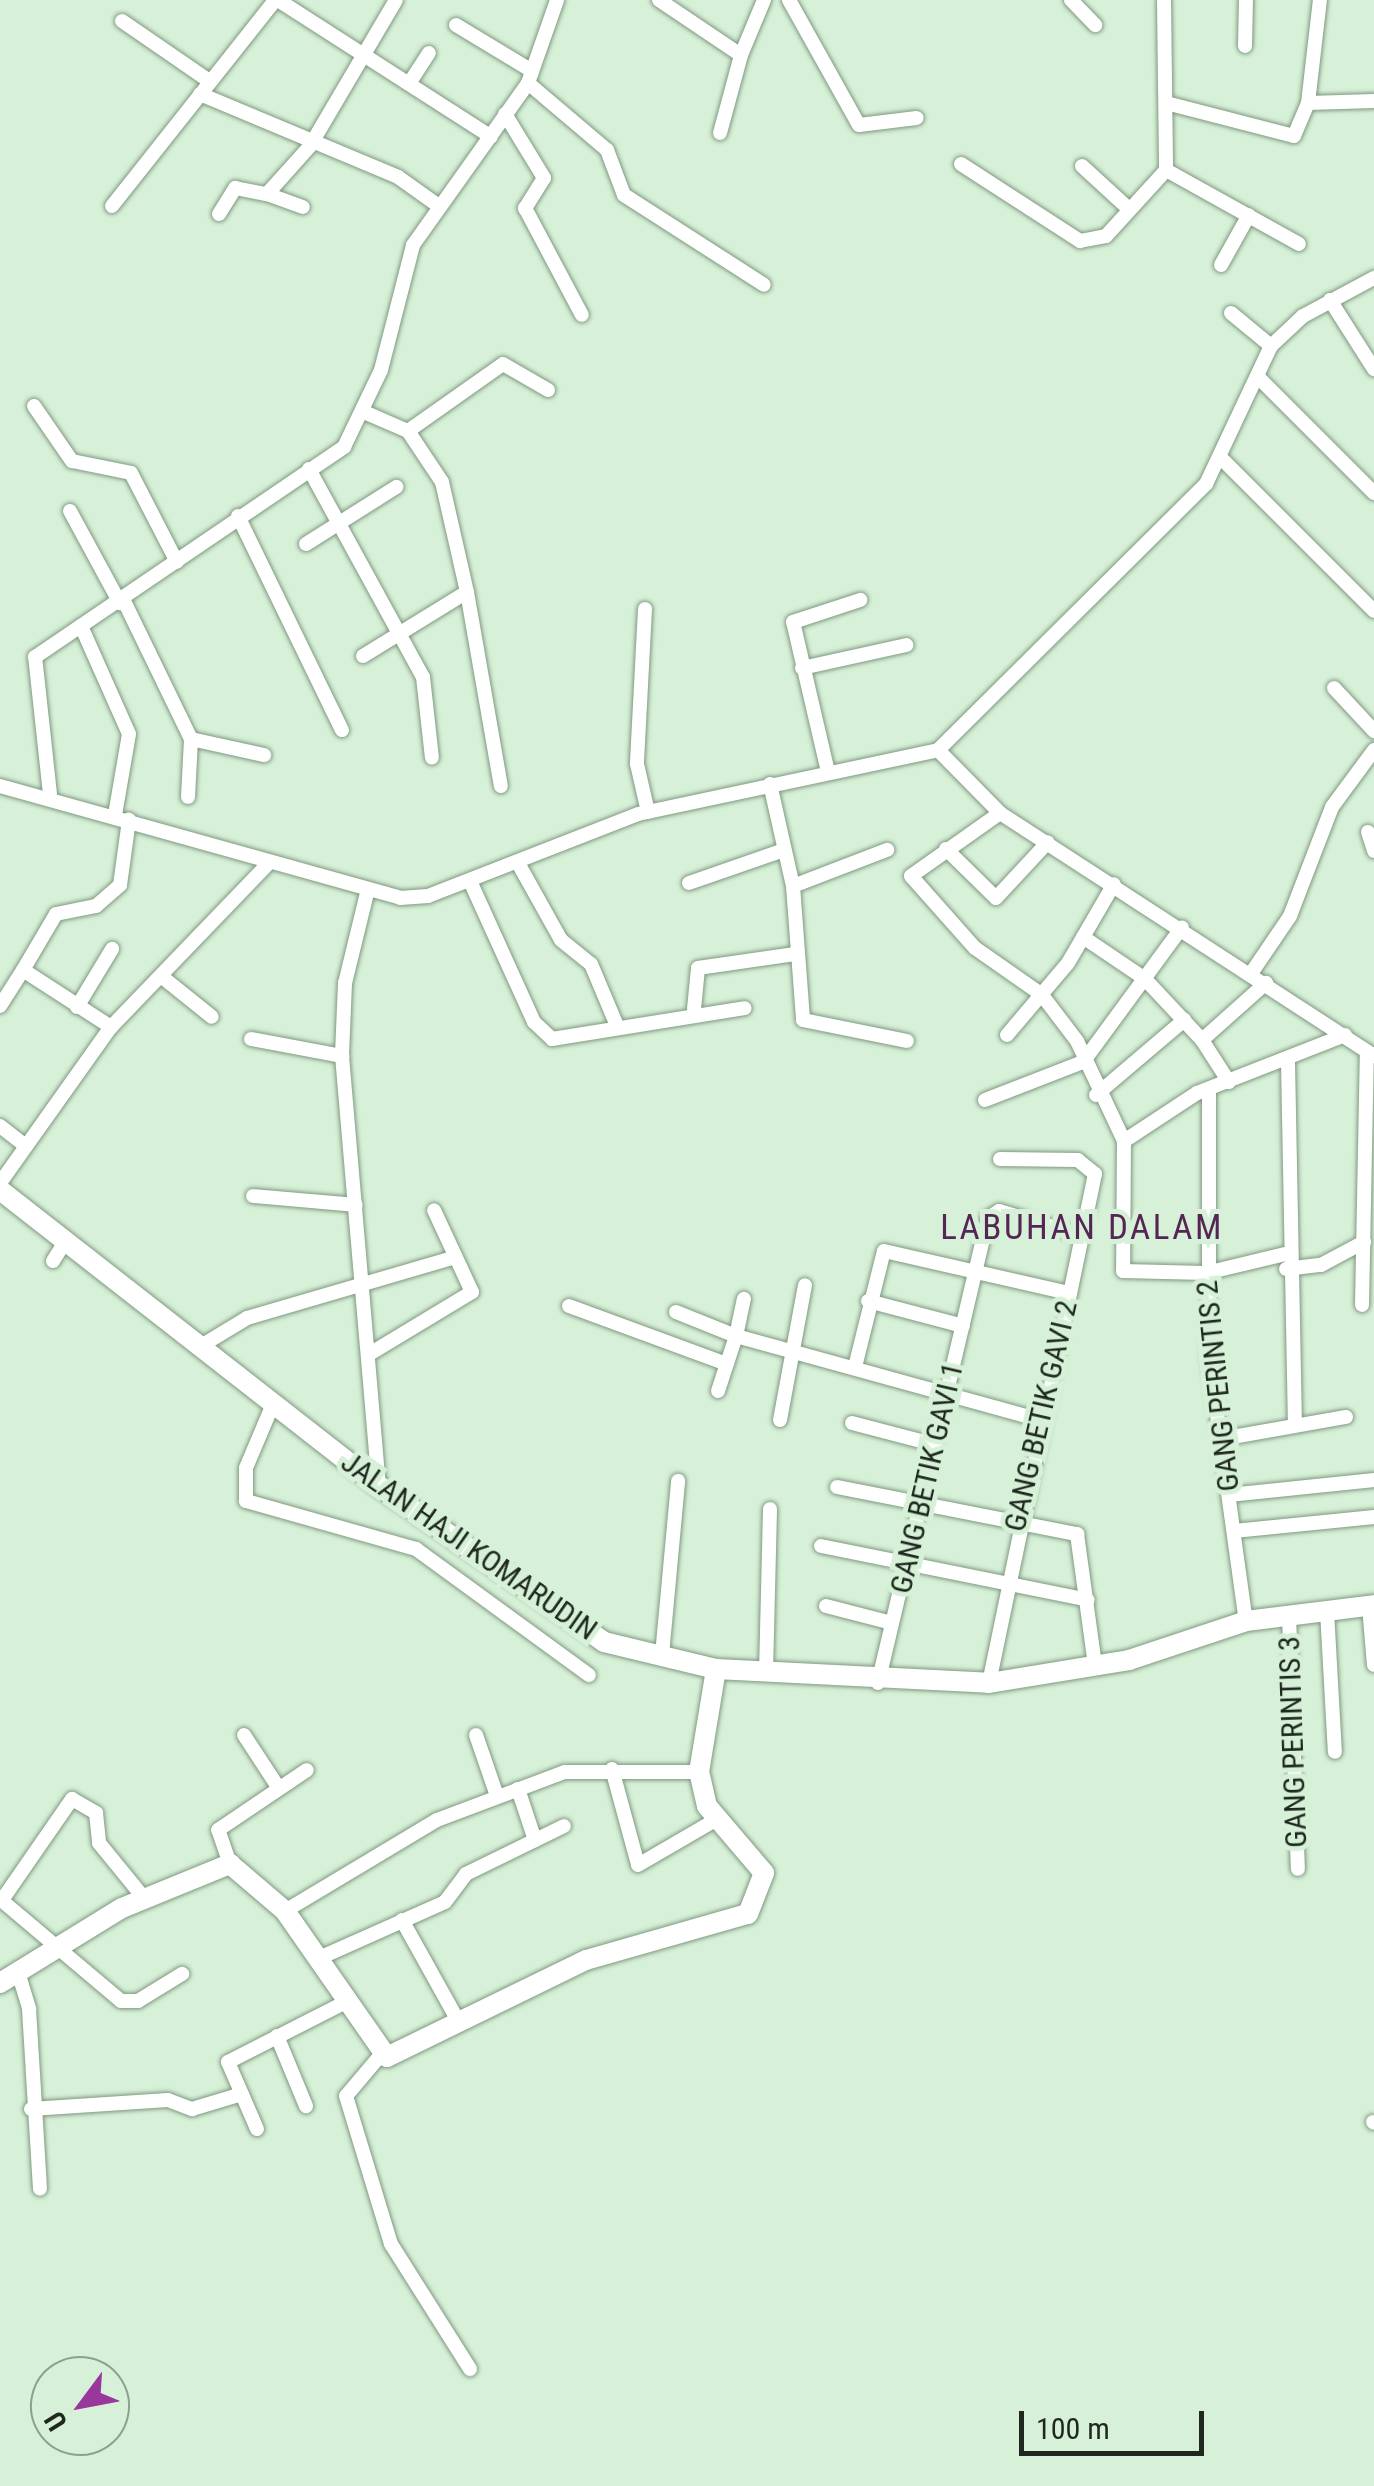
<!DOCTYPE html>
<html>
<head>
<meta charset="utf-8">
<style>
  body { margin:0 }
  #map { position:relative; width:1374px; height:2486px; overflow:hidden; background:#d6f1d7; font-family:"Roboto Condensed",sans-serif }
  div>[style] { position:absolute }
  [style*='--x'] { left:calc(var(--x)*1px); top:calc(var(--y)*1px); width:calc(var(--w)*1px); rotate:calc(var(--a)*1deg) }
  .roads { filter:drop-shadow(0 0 2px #809981) drop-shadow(0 0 2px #809981) }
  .street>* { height:14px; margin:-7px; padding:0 7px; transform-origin:7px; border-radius:7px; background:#fff }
  .secondary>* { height:20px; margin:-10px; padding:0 10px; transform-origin:10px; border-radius:10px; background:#fff }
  span { translate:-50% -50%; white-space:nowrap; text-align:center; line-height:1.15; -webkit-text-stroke:10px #d6f1d7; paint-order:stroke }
  .street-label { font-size:30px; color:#1e281e }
  .quarter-label { font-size:35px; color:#552556; letter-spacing:2.5px }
  .north { position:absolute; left:30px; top:2356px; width:100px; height:100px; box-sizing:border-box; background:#d6f1d7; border:2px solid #8ca18d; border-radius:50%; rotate:238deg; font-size:28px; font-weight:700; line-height:40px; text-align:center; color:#1e281e }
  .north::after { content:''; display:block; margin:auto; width:35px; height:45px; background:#9a379d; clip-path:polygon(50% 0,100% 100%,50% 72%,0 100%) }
  .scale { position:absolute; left:1019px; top:2411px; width:185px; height:45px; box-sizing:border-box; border:5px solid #1e281e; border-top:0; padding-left:12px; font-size:30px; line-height:35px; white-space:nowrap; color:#1e281e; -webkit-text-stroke:8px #d6f1d7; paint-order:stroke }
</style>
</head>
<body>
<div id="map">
  <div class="roads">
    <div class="street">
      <div style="--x:278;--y:0;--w:253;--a:32.7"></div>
      <div style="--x:659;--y:0;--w:99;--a:33.9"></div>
      <div style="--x:741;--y:55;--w:60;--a:-67.3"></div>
      <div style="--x:789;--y:0;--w:143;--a:60.8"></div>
      <div style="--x:859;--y:125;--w:58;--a:-6.9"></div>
      <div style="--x:1071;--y:0;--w:35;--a:46"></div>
      <div style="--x:1164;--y:0;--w:170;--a:89.3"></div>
      <div style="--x:1166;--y:170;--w:152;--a:29.1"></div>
      <div style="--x:122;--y:21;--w:104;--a:34.5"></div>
      <div style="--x:456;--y:25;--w:89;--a:31.2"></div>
      <div style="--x:1245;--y:46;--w:46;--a:-88.8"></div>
      <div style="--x:412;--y:79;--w:31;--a:-57"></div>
      <div style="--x:528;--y:83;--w:104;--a:40.3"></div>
      <div style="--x:607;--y:150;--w:48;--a:69.3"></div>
      <div style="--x:624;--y:195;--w:166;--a:32.7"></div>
      <div style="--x:200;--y:94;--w:215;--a:22.7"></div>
      <div style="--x:398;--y:177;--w:47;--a:35.4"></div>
      <div style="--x:1308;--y:103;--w:66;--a:-1.7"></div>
      <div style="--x:1170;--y:104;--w:128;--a:14.5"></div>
      <div style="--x:1294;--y:136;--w:36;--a:-67"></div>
      <div style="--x:1308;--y:103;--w:104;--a:-83.4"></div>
      <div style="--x:505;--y:114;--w:75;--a:58.6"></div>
      <div style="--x:544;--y:178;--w:36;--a:122"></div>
      <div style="--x:525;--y:208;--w:121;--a:62"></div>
      <div style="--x:720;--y:133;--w:81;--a:-74.9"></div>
      <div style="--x:961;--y:164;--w:142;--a:32.9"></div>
      <div style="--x:1080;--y:241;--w:26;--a:-11"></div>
      <div style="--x:1106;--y:236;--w:89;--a:-47.7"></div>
      <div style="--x:1082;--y:166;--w:64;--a:42.5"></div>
      <div style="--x:267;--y:194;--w:38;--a:20"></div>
      <div style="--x:112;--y:206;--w:263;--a:-51.6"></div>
      <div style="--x:219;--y:214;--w:31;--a:-58"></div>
      <div style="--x:235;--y:188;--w:33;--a:11"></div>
      <div style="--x:267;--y:194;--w:64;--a:-48.1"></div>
      <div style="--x:310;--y:146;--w:169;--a:-59.5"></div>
      <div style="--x:1221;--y:265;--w:57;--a:-60.8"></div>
      <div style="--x:1330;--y:300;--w:82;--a:57.5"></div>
      <div style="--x:1231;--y:313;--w:52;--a:39.5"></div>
      <div style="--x:1258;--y:377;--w:164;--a:45"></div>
      <div style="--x:34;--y:406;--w:67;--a:55.4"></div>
      <div style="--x:72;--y:461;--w:60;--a:11.5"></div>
      <div style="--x:131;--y:473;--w:100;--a:62.7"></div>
      <div style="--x:364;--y:412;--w:48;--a:23.4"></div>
      <div style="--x:408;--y:431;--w:116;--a:-35.2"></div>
      <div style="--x:503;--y:364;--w:52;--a:30"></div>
      <div style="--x:408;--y:431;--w:61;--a:56.3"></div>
      <div style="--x:442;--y:482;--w:113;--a:77.2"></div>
      <div style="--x:1224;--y:461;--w:212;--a:45"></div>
      <div style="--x:309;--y:469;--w:237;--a:61.3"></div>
      <div style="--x:423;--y:677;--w:81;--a:83.7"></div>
      <div style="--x:70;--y:511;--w:105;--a:61.5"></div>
      <div style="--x:238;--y:516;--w:238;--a:64.1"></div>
      <div style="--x:306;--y:544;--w:107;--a:-32.3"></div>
      <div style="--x:124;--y:601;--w:153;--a:64.1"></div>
      <div style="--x:191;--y:739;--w:75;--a:12.4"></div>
      <div style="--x:645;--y:609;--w:155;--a:93"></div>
      <div style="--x:637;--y:764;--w:49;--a:77.1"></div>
      <div style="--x:81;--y:626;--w:118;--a:66"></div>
      <div style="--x:129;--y:734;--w:82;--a:99.8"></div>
      <div style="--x:363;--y:656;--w:122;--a:-31.6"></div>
      <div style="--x:467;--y:592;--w:197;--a:80.1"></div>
      <div style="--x:802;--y:668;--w:107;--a:-12.4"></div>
      <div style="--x:1334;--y:688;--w:59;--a:47.1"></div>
      <div style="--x:938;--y:750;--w:378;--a:-44.8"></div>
      <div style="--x:1206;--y:484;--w:153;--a:-64.8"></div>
      <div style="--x:1271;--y:346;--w:44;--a:-43.2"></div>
      <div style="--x:1303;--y:316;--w:81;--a:-28.2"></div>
      <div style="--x:828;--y:772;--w:154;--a:-103.1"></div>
      <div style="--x:793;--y:622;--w:71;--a:-18.2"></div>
      <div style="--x:770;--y:784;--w:105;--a:77.3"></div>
      <div style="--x:793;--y:886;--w:134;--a:85.7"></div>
      <div style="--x:803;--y:1020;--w:106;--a:11.4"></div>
      <div style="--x:0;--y:786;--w:415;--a:15.6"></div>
      <div style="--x:400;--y:898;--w:28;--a:-4"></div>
      <div style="--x:428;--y:896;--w:225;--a:-21.3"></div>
      <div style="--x:638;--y:814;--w:307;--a:-12"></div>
      <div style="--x:938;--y:750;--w:88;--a:45.5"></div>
      <div style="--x:1000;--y:813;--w:446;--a:33"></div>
      <div style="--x:50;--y:794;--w:138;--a:-96.2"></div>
      <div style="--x:35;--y:657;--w:374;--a:-34.2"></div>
      <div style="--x:344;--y:447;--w:85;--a:-64.3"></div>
      <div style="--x:381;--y:370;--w:129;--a:-75.6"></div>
      <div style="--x:413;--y:245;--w:199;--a:-54.6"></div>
      <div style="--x:528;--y:83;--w:88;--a:-70.7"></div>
      <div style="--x:188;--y:797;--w:58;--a:-87"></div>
      <div style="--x:1000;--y:813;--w:109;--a:144.7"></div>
      <div style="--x:911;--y:876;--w:96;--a:48.4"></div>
      <div style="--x:975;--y:948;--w:82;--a:35"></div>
      <div style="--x:1042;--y:995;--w:58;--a:52.7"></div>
      <div style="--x:1077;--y:1041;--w:110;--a:64.8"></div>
      <div style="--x:1124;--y:1141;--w:130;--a:90.4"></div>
      <div style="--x:1123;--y:1271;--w:83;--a:1.4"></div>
      <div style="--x:1206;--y:1273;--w:81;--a:-13.5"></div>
      <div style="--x:1368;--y:832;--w:20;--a:72"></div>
      <div style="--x:946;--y:849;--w:70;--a:44.4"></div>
      <div style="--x:996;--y:898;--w:76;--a:-47.1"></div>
      <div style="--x:518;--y:863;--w:88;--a:60.8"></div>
      <div style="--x:561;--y:940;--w:38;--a:39"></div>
      <div style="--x:591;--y:964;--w:67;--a:67.2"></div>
      <div style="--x:470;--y:881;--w:155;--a:65.6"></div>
      <div style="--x:534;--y:1022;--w:25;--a:43"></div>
      <div style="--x:552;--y:1039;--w:195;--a:-9.1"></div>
      <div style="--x:689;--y:883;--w:101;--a:-19.2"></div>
      <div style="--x:793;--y:886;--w:101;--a:-21"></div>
      <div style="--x:367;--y:893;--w:93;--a:103.7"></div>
      <div style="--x:345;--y:983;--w:73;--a:92.4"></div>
      <div style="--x:342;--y:1056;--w:432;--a:85.1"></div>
      <div style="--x:1083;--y:937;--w:75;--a:34.1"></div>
      <div style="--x:1145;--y:979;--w:83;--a:46.9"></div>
      <div style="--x:1202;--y:1040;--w:86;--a:-41.7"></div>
      <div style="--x:23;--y:970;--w:65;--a:-59.5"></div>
      <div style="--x:56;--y:914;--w:41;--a:-11.3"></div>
      <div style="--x:96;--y:906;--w:32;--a:-41"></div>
      <div style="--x:120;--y:885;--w:66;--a:-82.1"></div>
      <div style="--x:1252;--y:972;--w:68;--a:-55.8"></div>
      <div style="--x:1290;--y:916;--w:117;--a:-68.9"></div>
      <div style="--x:1332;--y:807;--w:71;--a:-53.6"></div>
      <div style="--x:161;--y:976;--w:65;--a:38.8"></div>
      <div style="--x:0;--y:1006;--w:43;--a:-57.4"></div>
      <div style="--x:23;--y:970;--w:105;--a:32.9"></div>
      <div style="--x:77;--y:1007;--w:68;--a:-58.9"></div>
      <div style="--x:694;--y:1009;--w:41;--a:-84.4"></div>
      <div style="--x:698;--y:968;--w:98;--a:-8.2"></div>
      <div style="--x:1007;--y:1035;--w:94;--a:-49.7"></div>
      <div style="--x:1068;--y:963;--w:91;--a:-59.8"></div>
      <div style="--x:251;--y:1039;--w:93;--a:10.6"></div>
      <div style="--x:1202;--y:1040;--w:50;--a:57.3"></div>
      <div style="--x:1288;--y:1062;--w:362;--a:88.9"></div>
      <div style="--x:1209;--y:1089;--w:267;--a:90"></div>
      <div style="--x:1209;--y:1356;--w:268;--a:82.1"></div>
      <div style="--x:1096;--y:1095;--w:116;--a:-40.4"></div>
      <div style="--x:985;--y:1100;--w:105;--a:-21.2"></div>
      <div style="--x:1083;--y:1062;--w:167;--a:-53.7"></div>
      <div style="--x:0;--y:1126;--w:31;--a:38"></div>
      <div style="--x:1124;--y:1141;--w:87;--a:-33.3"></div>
      <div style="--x:1197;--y:1093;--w:159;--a:-21.4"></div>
      <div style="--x:0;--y:1183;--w:191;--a:-54.6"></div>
      <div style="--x:111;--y:1027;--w:225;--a:-46.1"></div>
      <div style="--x:253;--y:1196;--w:103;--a:5"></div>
      <div style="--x:53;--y:1261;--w:26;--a:-58"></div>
      <div style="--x:1286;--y:1269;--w:35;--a:-7"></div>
      <div style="--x:1321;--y:1265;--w:49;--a:-28.1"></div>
      <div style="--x:868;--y:1301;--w:98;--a:14.7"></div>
      <div style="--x:1362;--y:1305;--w:253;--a:-88.9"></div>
      <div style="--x:569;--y:1306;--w:168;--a:20.2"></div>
      <div style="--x:676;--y:1312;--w:65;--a:21.8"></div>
      <div style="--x:736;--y:1336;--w:38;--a:-78"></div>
      <div style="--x:201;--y:1346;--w:54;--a:-31.3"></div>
      <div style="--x:247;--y:1318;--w:217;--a:-16.3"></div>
      <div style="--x:371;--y:1353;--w:118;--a:-31.1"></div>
      <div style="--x:472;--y:1292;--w:90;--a:-114.9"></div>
      <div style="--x:856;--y:1363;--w:115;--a:-76"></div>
      <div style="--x:884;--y:1251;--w:190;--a:12.8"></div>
      <div style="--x:718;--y:1391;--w:58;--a:-71.9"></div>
      <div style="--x:736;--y:1336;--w:315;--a:15.4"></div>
      <div style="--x:273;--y:1404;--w:69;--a:112.9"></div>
      <div style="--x:246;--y:1468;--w:33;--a:90"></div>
      <div style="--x:246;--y:1501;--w:177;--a:15.8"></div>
      <div style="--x:416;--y:1549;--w:214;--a:36.1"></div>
      <div style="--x:780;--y:1420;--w:137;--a:-79.5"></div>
      <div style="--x:852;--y:1423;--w:87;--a:14.7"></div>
      <div style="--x:1221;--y:1439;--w:127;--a:-10"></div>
      <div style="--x:837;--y:1487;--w:245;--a:11.1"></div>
      <div style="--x:1077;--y:1534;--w:132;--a:82.2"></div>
      <div style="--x:1229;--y:1495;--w:146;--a:-5.9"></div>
      <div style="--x:1234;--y:1531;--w:141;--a:-5.7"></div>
      <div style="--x:821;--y:1546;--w:272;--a:11.4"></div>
      <div style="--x:826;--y:1606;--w:68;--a:14.4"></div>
      <div style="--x:1369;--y:1606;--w:59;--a:85.2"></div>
      <div style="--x:1327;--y:1611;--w:141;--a:86.8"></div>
      <div style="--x:1289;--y:1615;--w:254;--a:88"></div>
      <div style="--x:662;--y:1655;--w:175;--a:-84.7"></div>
      <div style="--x:766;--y:1673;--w:164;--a:-88.6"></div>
      <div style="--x:878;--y:1683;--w:478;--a:-76.7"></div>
      <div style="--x:988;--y:1218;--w:13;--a:-32"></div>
      <div style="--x:999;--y:1211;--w:84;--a:16.5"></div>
      <div style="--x:989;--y:1683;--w:520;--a:-78.24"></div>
      <div style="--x:1095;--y:1174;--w:22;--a:-141"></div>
      <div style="--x:1078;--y:1160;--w:78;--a:-179.3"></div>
      <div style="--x:244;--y:1735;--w:62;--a:56.8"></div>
      <div style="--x:476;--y:1735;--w:65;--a:71"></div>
      <div style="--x:612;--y:1769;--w:99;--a:74.8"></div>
      <div style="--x:638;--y:1865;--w:91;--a:-30.2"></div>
      <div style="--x:518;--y:1789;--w:54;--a:71.6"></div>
      <div style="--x:230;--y:1864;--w:36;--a:-109"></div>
      <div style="--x:218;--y:1830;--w:107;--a:-34"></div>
      <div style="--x:0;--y:1899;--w:158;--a:40.1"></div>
      <div style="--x:121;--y:2001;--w:17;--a:0"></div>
      <div style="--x:138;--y:2001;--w:52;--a:-31.5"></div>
      <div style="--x:2;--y:1900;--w:123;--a:-55.3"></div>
      <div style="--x:72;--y:1799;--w:28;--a:30"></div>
      <div style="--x:96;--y:1813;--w:30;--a:84"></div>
      <div style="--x:99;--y:1843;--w:71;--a:50.7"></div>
      <div style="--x:285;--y:1911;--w:177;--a:-30.9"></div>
      <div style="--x:437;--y:1820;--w:137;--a:-20.6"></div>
      <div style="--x:565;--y:1772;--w:134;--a:0"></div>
      <div style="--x:402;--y:1920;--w:119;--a:60.9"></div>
      <div style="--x:317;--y:1959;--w:140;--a:-24"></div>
      <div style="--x:445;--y:1902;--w:35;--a:-53"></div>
      <div style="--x:466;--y:1874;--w:109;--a:-26.1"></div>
      <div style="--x:18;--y:1972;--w:39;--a:73"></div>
      <div style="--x:29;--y:2009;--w:180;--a:86.5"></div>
      <div style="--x:277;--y:2036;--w:76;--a:67.5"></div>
      <div style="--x:379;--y:2057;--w:51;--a:130.2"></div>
      <div style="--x:346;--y:2096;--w:155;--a:73.1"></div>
      <div style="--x:391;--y:2244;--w:148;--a:57.7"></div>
      <div style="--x:31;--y:2109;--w:137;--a:-3.8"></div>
      <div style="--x:168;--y:2100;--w:26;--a:21"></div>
      <div style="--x:192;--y:2109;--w:52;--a:-16.7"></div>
      <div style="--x:1373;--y:2122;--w:1;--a:45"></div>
      <div style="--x:257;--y:2129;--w:73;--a:-113.4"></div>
      <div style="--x:228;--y:2062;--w:130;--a:-27"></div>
    </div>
    <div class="secondary">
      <div style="--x:0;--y:1190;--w:481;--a:38"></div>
      <div style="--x:379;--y:1486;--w:274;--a:34.7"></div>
      <div style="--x:604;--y:1642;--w:115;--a:13.6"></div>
      <div style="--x:716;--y:1669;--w:273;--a:2.9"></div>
      <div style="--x:989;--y:1683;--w:142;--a:-9.3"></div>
      <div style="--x:1129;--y:1660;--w:123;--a:-18.4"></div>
      <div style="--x:1246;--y:1621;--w:129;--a:-7.1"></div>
      <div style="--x:0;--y:1983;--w:143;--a:-31.6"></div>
      <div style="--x:122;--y:1908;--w:117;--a:-22.2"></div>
      <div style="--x:230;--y:1864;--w:72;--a:40.5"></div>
      <div style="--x:285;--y:1911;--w:178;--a:55.1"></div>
      <div style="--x:387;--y:2057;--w:221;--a:-26"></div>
      <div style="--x:586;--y:1960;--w:168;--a:-15.9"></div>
      <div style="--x:748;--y:1914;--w:44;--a:-68.7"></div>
      <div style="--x:764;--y:1873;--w:88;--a:-130.4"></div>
      <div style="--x:707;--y:1806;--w:35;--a:-103"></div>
      <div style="--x:699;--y:1772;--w:104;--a:-80.6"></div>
    </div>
  </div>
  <div class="street-label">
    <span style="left:1218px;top:1386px;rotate:-96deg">GANG PERINTIS 2</span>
    <span style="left:1041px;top:1416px;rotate:-77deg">GANG BETIK GAVI 2</span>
    <span style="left:927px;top:1478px;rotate:-77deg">GANG BETIK GAVI 1</span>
    <span style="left:469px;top:1546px;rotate:35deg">JALAN HAJI KOMARUDIN</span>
    <span style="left:1293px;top:1742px;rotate:-92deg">GANG PERINTIS 3</span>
  </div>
  <div class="quarter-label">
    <span style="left:1082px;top:1228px">LABUHAN DALAM</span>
  </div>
  <div class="north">U</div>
  <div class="scale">100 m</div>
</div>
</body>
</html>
